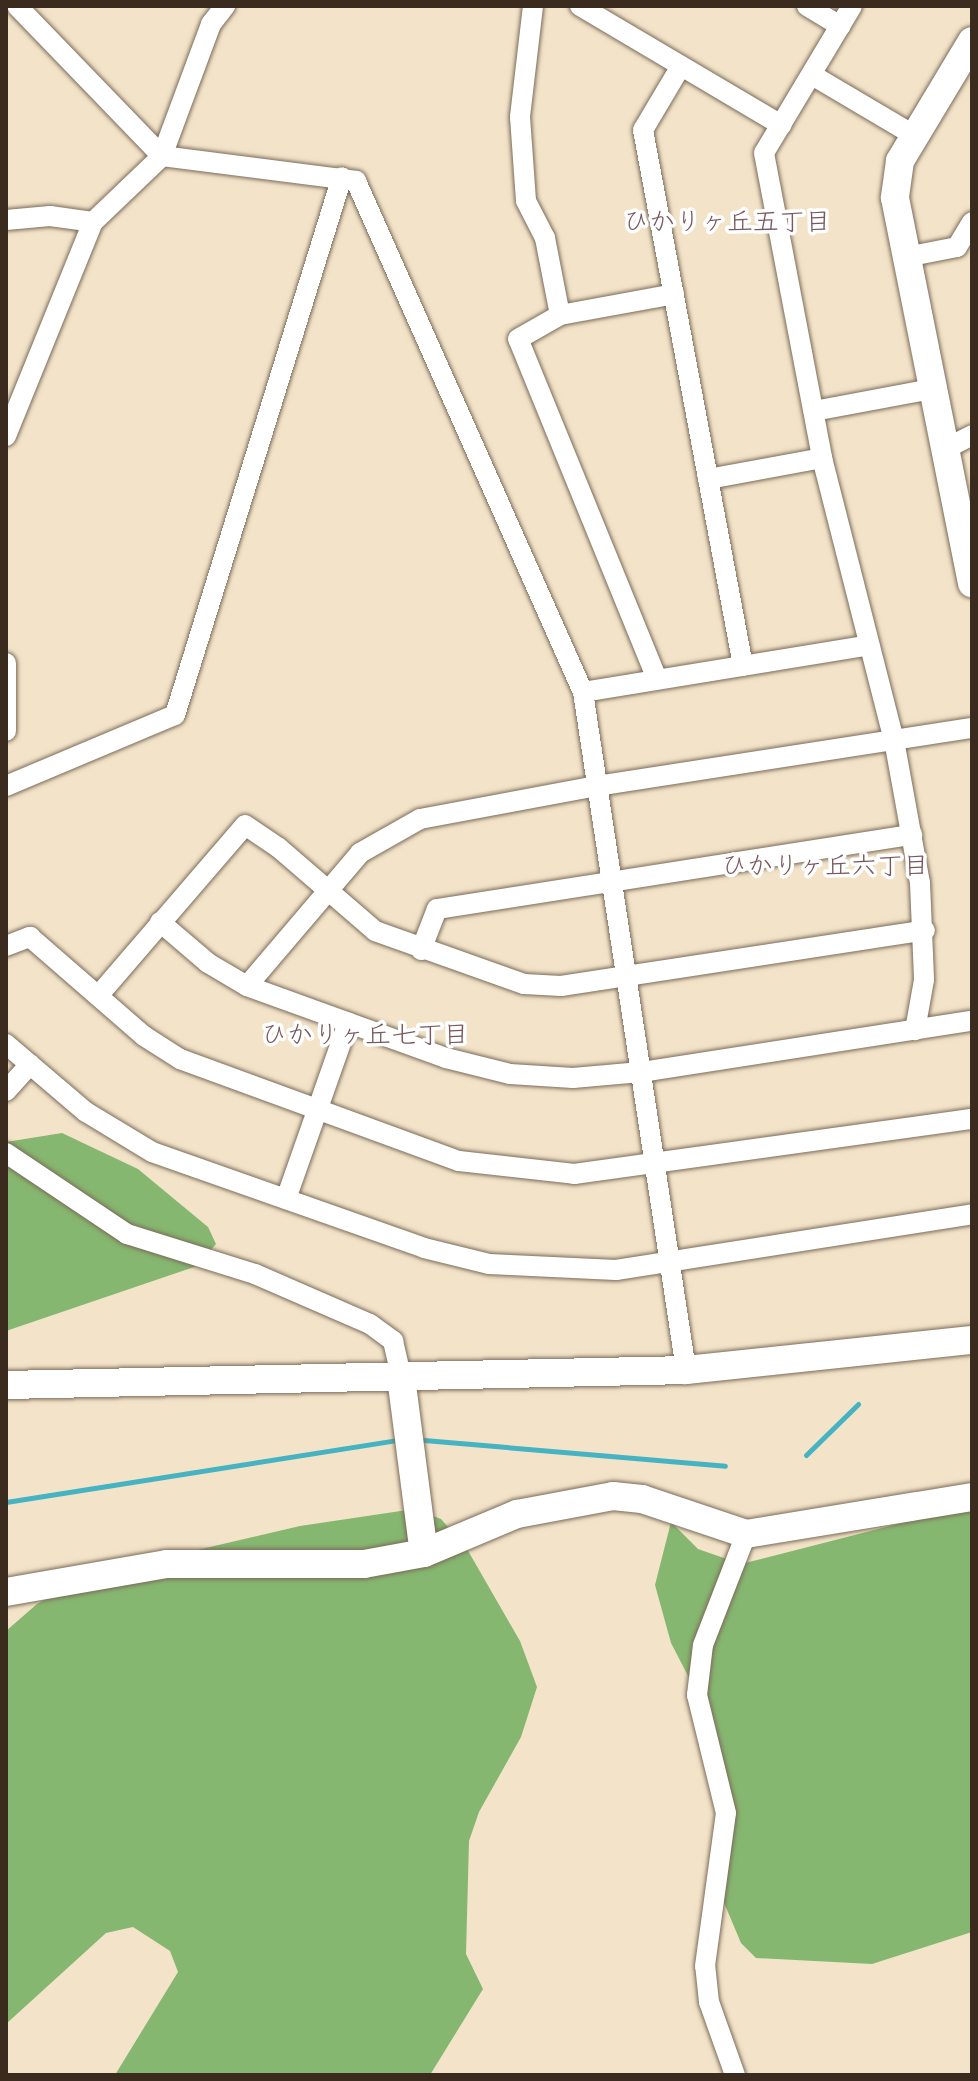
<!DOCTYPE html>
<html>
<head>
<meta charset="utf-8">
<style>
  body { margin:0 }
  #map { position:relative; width:978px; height:2081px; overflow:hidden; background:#f3e4c9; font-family:"Balsamiq Sans","Klee One",sans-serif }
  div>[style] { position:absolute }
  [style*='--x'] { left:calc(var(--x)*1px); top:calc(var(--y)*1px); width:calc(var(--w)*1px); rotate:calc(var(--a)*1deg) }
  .forest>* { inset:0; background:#86b770 }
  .stream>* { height:5px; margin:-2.5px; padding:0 2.5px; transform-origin:2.5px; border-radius:2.5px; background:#46b3c2 }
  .roads { filter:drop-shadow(0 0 2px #7b6b5a) drop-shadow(0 0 2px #7b6b5a) }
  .street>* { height:20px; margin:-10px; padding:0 10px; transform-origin:10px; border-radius:10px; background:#fff }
  .secondary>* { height:28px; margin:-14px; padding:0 14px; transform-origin:14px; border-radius:14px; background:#fff }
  span { translate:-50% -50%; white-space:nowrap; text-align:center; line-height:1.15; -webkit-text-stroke:7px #fff; paint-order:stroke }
  .neighbourhood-label { font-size:26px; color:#79575c }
  .frame { position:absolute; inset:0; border:8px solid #3b2a1e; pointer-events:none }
</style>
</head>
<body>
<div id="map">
  <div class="forest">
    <div style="clip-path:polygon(62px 1133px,138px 1169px,208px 1227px,216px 1244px,197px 1266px,6px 1331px,6px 1142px)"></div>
    <div style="clip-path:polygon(972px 1505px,972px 1932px,872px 1964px,756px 1958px,741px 1943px,714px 1879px,718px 1832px,708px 1736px,699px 1697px,671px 1643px,655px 1585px,671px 1522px,698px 1549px,741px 1564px)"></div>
    <div style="clip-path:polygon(414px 1509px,441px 1519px,467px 1549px,520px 1641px,537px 1687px,521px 1737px,479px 1812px,469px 1841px,466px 1954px,483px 1989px,430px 2075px,115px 2075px,178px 1972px,170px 1951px,133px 1927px,106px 1933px,6px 2024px,6px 1631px,37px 1604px,90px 1575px,300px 1526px)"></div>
  </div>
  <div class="stream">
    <div style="--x:424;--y:1440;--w:302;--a:4.9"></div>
    <div style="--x:806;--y:1455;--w:73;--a:-44.4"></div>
    <div style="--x:6;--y:1502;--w:397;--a:-9"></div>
  </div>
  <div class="roads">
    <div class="street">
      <div style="--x:17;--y:6;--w:209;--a:46"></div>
      <div style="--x:162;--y:156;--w:196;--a:7.3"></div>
      <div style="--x:356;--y:181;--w:559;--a:66.05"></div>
      <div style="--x:583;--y:692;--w:686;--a:81.36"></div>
      <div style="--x:533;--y:6;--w:112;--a:96.7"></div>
      <div style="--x:520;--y:117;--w:84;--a:85.9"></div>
      <div style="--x:526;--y:201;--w:42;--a:62.8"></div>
      <div style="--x:545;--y:238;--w:78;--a:79"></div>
      <div style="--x:580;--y:6;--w:234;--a:30.6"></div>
      <div style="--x:807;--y:6;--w:39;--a:31"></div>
      <div style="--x:852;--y:6;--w:171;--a:120.9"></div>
      <div style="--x:764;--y:153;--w:310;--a:79.2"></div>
      <div style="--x:822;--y:458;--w:291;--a:75.7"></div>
      <div style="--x:894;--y:740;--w:145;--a:79.7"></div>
      <div style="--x:920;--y:883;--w:97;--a:87.6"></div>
      <div style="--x:924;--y:980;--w:51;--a:100.2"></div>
      <div style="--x:681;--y:66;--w:74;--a:120.7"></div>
      <div style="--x:643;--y:130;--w:545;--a:79.43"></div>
      <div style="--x:812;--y:75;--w:120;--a:30.6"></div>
      <div style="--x:6;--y:220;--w:44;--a:-5.2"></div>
      <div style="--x:50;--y:216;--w:43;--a:7.9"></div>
      <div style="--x:906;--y:257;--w:52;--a:-11.1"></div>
      <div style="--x:957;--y:247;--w:29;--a:-59"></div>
      <div style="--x:814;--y:411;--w:119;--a:-10.6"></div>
      <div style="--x:6;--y:436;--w:231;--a:-67.9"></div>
      <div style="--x:93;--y:222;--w:95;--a:-43.7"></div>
      <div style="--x:162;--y:156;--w:141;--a:-69.6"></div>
      <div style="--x:211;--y:24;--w:23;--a:-52"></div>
      <div style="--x:945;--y:449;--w:30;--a:-27"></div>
      <div style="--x:708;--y:479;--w:116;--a:-10.4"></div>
      <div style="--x:6;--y:663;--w:68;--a:90"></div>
      <div style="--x:657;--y:679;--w:367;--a:-112.2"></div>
      <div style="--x:518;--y:339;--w:48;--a:-29.7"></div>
      <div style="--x:560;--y:315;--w:116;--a:-10.4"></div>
      <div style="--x:583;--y:692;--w:290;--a:-9.3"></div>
      <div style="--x:6;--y:786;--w:183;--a:-22.8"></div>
      <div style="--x:175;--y:715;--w:563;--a:-72.76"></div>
      <div style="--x:160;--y:922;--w:63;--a:40.5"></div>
      <div style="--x:208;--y:963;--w:45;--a:30.5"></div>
      <div style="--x:247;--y:986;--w:212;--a:19.9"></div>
      <div style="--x:446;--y:1058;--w:66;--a:14"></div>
      <div style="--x:510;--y:1074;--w:63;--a:3.6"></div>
      <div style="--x:573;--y:1078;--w:68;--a:-5"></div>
      <div style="--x:641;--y:1072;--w:335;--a:-8.8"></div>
      <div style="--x:6;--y:946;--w:26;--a:-21"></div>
      <div style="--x:30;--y:937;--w:151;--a:41"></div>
      <div style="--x:144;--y:1036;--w:43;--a:32.6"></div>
      <div style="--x:180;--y:1059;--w:297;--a:20.1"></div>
      <div style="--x:459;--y:1161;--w:116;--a:6.4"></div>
      <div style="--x:574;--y:1174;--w:402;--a:-7.9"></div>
      <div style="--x:421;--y:950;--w:44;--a:-68.7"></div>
      <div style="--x:437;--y:909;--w:481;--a:-8.9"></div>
      <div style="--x:247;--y:986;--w:175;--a:-49.6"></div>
      <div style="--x:360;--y:853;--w:69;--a:-29.5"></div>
      <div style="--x:420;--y:819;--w:179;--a:-10.6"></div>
      <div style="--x:596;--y:786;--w:380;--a:-8.8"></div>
      <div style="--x:98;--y:996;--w:225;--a:-49.3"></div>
      <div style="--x:245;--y:825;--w:41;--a:34.1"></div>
      <div style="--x:279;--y:848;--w:127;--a:40.8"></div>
      <div style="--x:375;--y:931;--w:158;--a:19.6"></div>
      <div style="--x:524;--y:984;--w:37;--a:3"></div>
      <div style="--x:561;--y:986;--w:368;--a:-8.7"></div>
      <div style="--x:6;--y:1044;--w:105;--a:40.4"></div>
      <div style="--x:86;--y:1112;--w:77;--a:31.2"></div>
      <div style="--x:152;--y:1152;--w:288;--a:19.4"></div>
      <div style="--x:424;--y:1248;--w:67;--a:13.8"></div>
      <div style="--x:489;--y:1264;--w:127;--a:2.7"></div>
      <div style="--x:616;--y:1270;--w:360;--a:-8.9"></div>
      <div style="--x:6;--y:1091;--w:36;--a:-48"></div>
      <div style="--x:6;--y:1153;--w:146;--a:33.8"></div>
      <div style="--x:127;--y:1234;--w:134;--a:17.4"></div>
      <div style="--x:255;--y:1274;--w:125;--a:23.5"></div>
      <div style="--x:370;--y:1324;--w:29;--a:36"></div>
      <div style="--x:393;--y:1341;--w:37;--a:77"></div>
      <div style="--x:286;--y:1199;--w:187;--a:-70.6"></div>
      <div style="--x:735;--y:2075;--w:77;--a:-109.6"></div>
      <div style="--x:709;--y:2002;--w:36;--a:-96"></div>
      <div style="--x:705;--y:1966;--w:154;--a:-82.2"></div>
      <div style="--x:726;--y:1813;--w:122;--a:-103.8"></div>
      <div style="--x:697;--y:1695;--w:50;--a:-83.2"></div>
      <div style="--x:703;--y:1645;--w:119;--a:-68.8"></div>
    </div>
    <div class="secondary">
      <div style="--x:972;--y:41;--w:140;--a:121"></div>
      <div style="--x:900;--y:161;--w:37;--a:98"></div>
      <div style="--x:895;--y:198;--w:393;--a:78.7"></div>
      <div style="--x:401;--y:1377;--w:177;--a:82.6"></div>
      <div style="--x:6;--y:1385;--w:680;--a:-1.26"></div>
      <div style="--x:686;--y:1370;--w:288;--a:-6"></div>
      <div style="--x:6;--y:1592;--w:163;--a:-9.9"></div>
      <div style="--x:167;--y:1564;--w:197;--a:0"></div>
      <div style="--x:364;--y:1564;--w:61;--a:-10.4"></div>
      <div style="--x:424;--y:1553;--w:101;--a:-22.8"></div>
      <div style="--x:517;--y:1514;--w:98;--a:-10.6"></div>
      <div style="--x:613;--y:1496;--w:29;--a:6"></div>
      <div style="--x:642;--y:1499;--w:110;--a:18.6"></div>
      <div style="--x:746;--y:1534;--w:229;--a:-9.3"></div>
    </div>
  </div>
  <div class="neighbourhood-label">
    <span style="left:727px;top:223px">ひかりヶ丘五丁目</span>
    <span style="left:825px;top:867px">ひかりヶ丘六丁目</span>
    <span style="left:365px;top:1036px">ひかりヶ丘七丁目</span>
  </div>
  <div class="frame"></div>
</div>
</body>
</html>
